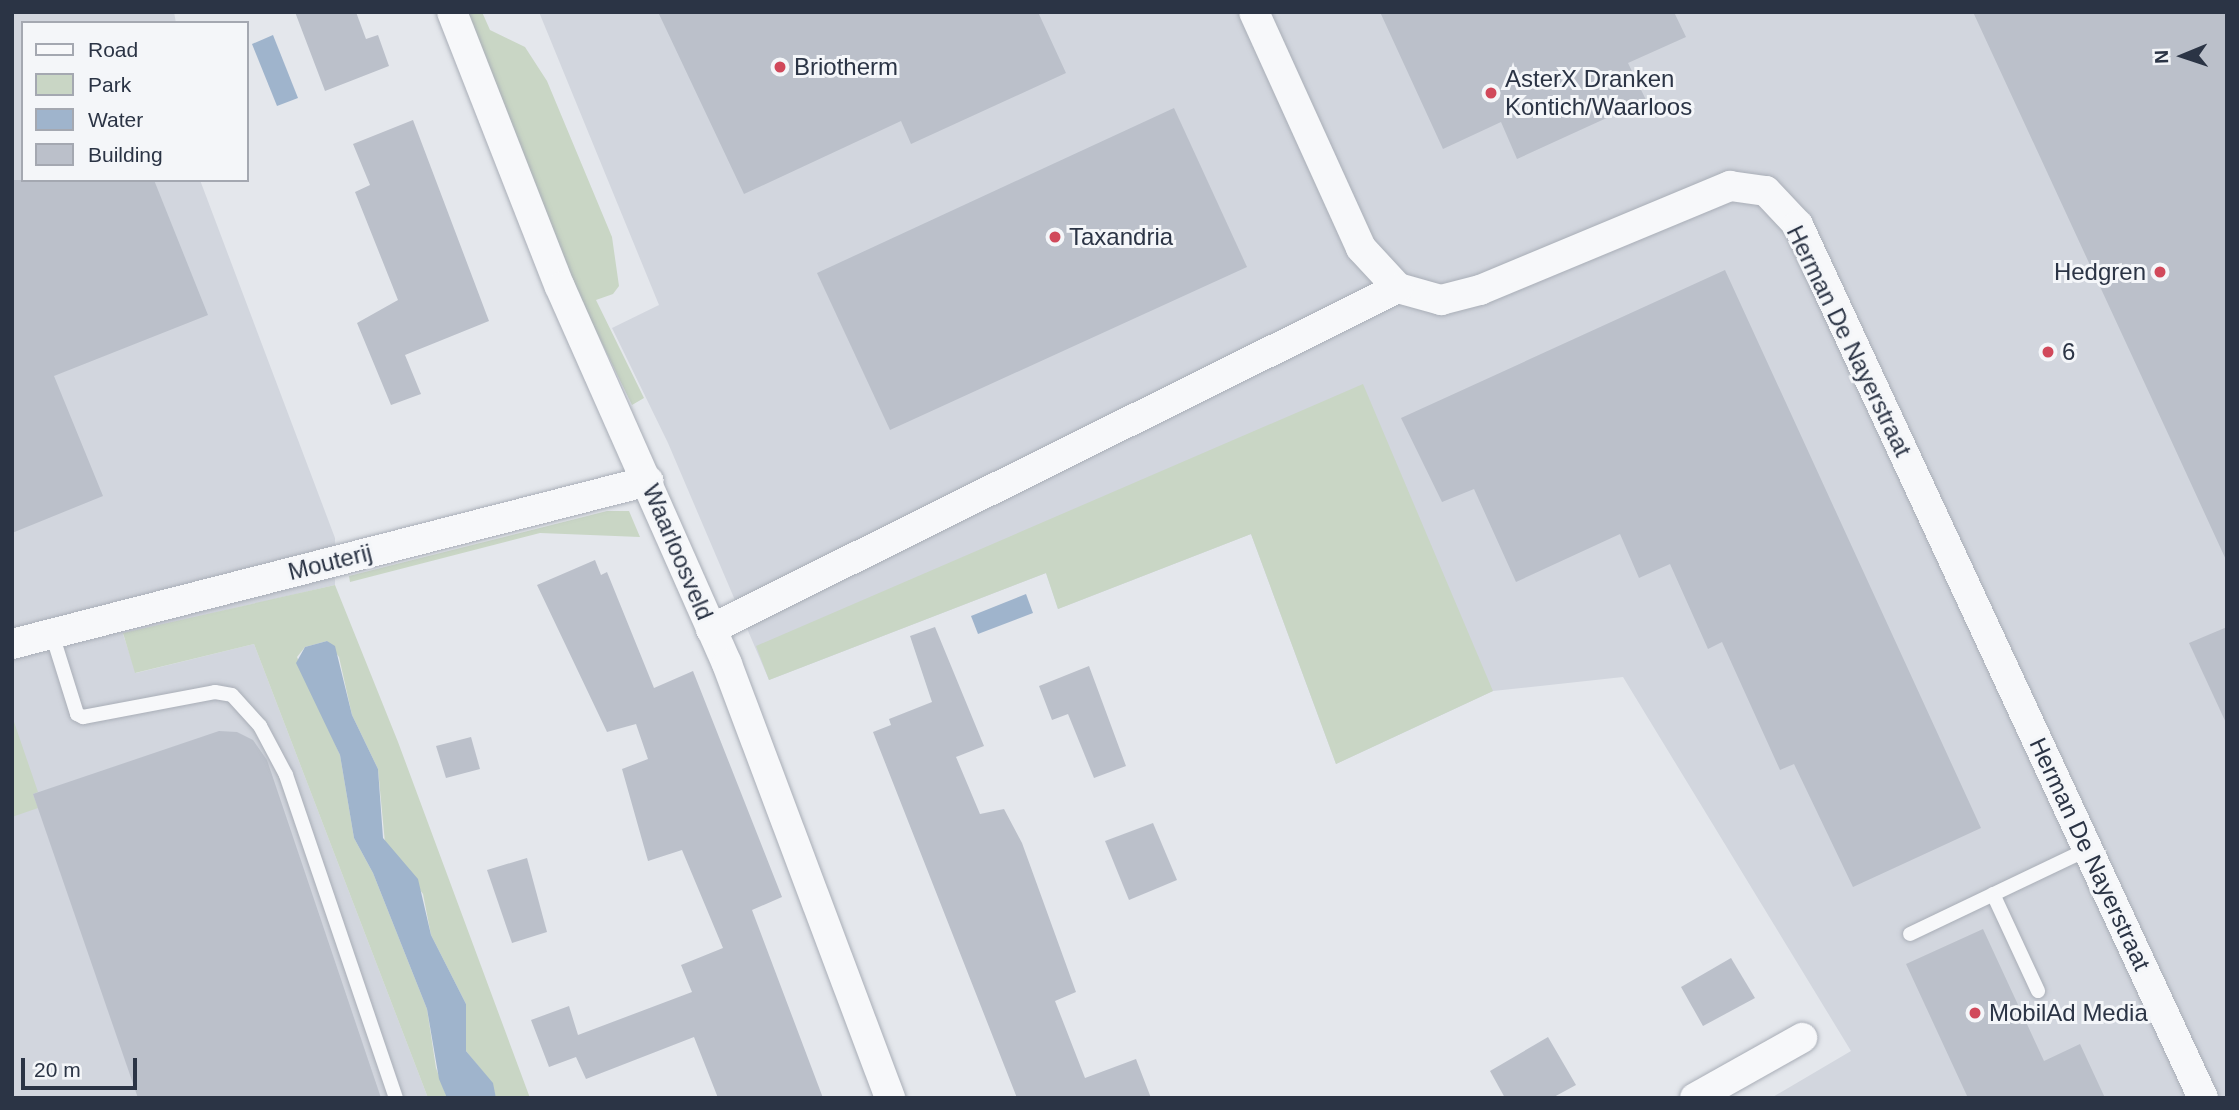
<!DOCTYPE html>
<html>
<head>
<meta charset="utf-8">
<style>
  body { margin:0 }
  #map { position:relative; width:2239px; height:1110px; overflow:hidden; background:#e4e7ec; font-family:Helvetica,sans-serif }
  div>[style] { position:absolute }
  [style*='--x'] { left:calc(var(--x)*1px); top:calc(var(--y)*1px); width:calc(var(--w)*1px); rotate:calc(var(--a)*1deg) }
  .built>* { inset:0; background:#d2d6de }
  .green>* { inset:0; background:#c9d6c5 }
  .water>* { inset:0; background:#9fb4cc }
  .building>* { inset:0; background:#bbc0ca }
  .roads { filter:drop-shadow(0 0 2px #a9aeb7) drop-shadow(0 0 2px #a9aeb7) }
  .lane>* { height:14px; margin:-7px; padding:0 7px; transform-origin:7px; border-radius:7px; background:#f7f8fa }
  .street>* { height:30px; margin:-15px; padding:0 15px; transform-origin:15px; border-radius:15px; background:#f7f8fa }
  .dots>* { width:19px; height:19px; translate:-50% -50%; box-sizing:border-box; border:4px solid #f4f6f9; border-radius:50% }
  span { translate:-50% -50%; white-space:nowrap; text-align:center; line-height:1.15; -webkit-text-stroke:6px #f4f6f9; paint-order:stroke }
  .poi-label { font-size:24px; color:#2b3445 }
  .left { translate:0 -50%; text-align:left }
  .right { translate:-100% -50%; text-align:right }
  .street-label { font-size:24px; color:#2b3445 }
  .frame { position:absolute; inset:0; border:14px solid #2b3445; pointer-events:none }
  .legend { position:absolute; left:21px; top:21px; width:228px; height:161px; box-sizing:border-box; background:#f4f6f9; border:2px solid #a4a8b1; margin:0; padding:9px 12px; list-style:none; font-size:21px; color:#2b3445 }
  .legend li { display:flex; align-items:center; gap:14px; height:35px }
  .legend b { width:35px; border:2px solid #a4a8b1 }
  .north { position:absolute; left:2148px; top:21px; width:70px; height:70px; -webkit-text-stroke:5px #f4f6f9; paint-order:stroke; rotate:268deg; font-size:19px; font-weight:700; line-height:28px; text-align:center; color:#2b3445 }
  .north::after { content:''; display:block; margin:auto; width:24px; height:32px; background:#2b3445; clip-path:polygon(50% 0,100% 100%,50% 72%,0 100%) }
  .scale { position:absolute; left:21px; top:1058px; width:116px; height:32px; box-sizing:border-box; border:4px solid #2b3445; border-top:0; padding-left:9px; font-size:21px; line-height:24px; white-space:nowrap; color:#2b3445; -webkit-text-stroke:5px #f4f6f9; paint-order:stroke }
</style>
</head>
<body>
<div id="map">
  <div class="built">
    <div style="clip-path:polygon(12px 12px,174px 12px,176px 23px,23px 23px,23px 180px,200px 180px,335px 538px,335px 585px,123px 634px,136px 673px,254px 644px,428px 1098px,12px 1098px)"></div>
    <div style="clip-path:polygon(539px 12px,2227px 12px,2227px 1098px,1771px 1098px,1851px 1051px,1623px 677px,1493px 691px,1336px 764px,1251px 534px,1058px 609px,1046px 573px,769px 680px,668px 443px,612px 328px,659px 305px)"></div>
  </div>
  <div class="green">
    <div style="clip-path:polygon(467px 12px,482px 12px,490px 30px,525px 47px,547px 81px,612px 237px,619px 286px,613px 294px,596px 300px,644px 398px,632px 405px,580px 298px)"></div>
    <div style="clip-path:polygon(1363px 384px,1493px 691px,1336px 764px,1251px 534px,1058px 609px,1046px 573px,769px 680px,756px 646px)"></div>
    <div style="clip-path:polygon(607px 511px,629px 511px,640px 537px,540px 533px,350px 582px,349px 576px)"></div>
    <div style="clip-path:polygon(335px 585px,398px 742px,530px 1098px,496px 1098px,492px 1083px,466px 1051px,466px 1004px,431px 935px,423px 894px,385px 843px,378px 769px,352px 715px,339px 657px,327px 641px,305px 647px,297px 657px,340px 755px,354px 838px,373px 873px,427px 1009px,436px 1068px,447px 1098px,428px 1098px,254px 644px,135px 673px,123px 633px)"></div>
    <div style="clip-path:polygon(12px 716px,38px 792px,33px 794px,38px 808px,12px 817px)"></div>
  </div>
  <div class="water">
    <div style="clip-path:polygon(273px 35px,298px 98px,277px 106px,252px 44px)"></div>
    <div style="clip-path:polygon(1026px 594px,1033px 613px,978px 634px,971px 616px)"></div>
    <div style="clip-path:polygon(327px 641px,335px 646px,352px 715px,378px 769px,383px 838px,418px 879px,431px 935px,466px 1004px,466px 1051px,493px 1083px,496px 1098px,447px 1098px,439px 1079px,427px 1009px,373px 873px,354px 838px,340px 755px,296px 663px,305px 647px)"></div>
  </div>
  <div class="building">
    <div style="clip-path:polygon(295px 12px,356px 12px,366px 39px,378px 35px,389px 66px,325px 91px)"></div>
    <div style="clip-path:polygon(658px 12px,1038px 12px,1066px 73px,911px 144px,901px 121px,744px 194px)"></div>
    <div style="clip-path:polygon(1380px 12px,1674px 12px,1686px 37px,1628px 63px,1646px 100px,1517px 159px,1501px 122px,1443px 149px)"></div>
    <div style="clip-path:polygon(1973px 12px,2227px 12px,2227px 562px,2170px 438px)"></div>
    <div style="clip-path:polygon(1174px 108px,1247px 267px,890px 430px,817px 273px)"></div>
    <div style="clip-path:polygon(413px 120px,489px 321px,405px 355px,421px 394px,391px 405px,357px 323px,398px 300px,355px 192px,370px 185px,353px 144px)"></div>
    <div style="clip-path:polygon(12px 180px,154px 180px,208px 315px,54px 376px,103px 496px,12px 533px)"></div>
    <div style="clip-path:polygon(1725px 270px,1981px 828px,1853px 887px,1794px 764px,1780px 770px,1722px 642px,1708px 649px,1670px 564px,1639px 578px,1620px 534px,1516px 582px,1474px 489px,1442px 502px,1401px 418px)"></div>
    <div style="clip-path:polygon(595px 560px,601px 575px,607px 572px,654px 688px,693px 671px,782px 897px,752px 910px,823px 1098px,718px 1098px,694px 1037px,586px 1079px,576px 1057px,549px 1067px,531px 1020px,569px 1006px,578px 1035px,692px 992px,681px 965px,723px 948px,682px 850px,648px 861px,622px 769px,648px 759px,636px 724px,607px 732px,537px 585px)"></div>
    <div style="clip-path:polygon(935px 627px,984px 746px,956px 757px,980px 814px,1004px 809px,1022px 843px,1076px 992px,1055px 1001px,1085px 1078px,1136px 1059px,1151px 1098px,1017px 1098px,873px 732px,891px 725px,889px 719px,932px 702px,910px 636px)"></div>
    <div style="clip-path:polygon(2227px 627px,2227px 725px,2189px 643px)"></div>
    <div style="clip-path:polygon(1089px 666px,1126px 766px,1094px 778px,1068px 714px,1052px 720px,1039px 686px)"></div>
    <div style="clip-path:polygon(219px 731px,237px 732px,253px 740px,267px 760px,381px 1098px,138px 1098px,33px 794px)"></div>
    <div style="clip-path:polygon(471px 737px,480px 769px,446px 778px,436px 746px)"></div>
    <div style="clip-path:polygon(1153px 823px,1177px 880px,1129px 900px,1105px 841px)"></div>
    <div style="clip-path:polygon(527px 858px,547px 932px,512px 943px,487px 870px)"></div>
    <div style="clip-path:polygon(1983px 929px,2044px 1061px,2080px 1044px,2105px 1098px,1968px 1098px,1906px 964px)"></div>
    <div style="clip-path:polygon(1731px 958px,1755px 998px,1703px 1026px,1681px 987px)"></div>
    <div style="clip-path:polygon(1548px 1037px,1576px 1085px,1552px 1098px,1505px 1098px,1490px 1071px)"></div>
  </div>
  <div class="roads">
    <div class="lane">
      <div style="--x:52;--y:634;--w:84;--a:72.6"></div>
      <div style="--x:77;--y:714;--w:7;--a:27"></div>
      <div style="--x:83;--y:717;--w:134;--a:-10.7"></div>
      <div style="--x:215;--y:692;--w:17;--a:10"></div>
      <div style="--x:232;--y:695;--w:42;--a:47.9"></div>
      <div style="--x:260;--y:726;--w:55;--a:62"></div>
      <div style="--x:286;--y:775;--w:341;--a:71.2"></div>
      <div style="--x:1993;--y:894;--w:107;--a:65.1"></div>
      <div style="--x:1910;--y:934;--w:197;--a:-25.5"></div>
    </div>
    <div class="street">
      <div style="--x:452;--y:12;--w:295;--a:68.6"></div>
      <div style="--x:560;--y:287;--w:412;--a:66.1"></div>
      <div style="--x:727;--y:664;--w:464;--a:69.4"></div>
      <div style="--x:1254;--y:12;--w:259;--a:65.6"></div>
      <div style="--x:1361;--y:248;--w:54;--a:47.2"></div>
      <div style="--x:1398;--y:288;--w:45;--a:15.6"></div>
      <div style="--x:1441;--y:300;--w:40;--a:-14.4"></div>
      <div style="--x:1480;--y:290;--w:271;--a:-22.6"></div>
      <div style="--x:1730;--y:186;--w:36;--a:8"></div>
      <div style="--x:1766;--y:191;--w:47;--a:46.7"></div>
      <div style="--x:1798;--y:225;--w:962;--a:65.11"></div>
      <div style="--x:711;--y:629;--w:767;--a:-26.4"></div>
      <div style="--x:12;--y:644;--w:657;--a:-14.37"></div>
      <div style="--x:1695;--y:1098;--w:123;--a:-29.3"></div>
    </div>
  </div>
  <div class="dots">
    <div style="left:780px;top:67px;background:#d1495b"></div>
    <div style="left:1491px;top:93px;background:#d1495b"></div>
    <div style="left:1055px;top:237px;background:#d1495b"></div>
    <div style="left:2160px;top:272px;background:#d1495b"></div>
    <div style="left:2048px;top:352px;background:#d1495b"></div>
    <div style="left:1975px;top:1013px;background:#d1495b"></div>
  </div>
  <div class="poi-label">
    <span class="left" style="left:794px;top:67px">Briotherm</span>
    <span class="left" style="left:1505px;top:93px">AsterX Dranken<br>Kontich/Waarloos</span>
    <span class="left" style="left:1069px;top:237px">Taxandria</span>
    <span class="right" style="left:2146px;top:272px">Hedgren</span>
    <span class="left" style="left:2062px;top:352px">6</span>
    <span class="left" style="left:1989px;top:1013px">MobilAd Media</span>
  </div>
  <div class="street-label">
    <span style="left:1849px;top:341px;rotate:64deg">Herman De Nayerstraat</span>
    <span style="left:678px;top:552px;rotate:67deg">Waarloosveld</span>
    <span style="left:330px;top:562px;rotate:-14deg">Mouterij</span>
    <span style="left:2090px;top:854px;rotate:65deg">Herman De Nayerstraat</span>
  </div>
  <div class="frame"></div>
  <ul class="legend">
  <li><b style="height:9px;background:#f7f8fa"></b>Road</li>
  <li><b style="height:19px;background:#c9d6c5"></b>Park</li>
  <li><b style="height:19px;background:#9fb4cc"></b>Water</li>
  <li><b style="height:19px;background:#bbc0ca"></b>Building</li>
  </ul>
  <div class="north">N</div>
  <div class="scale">20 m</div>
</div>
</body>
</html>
